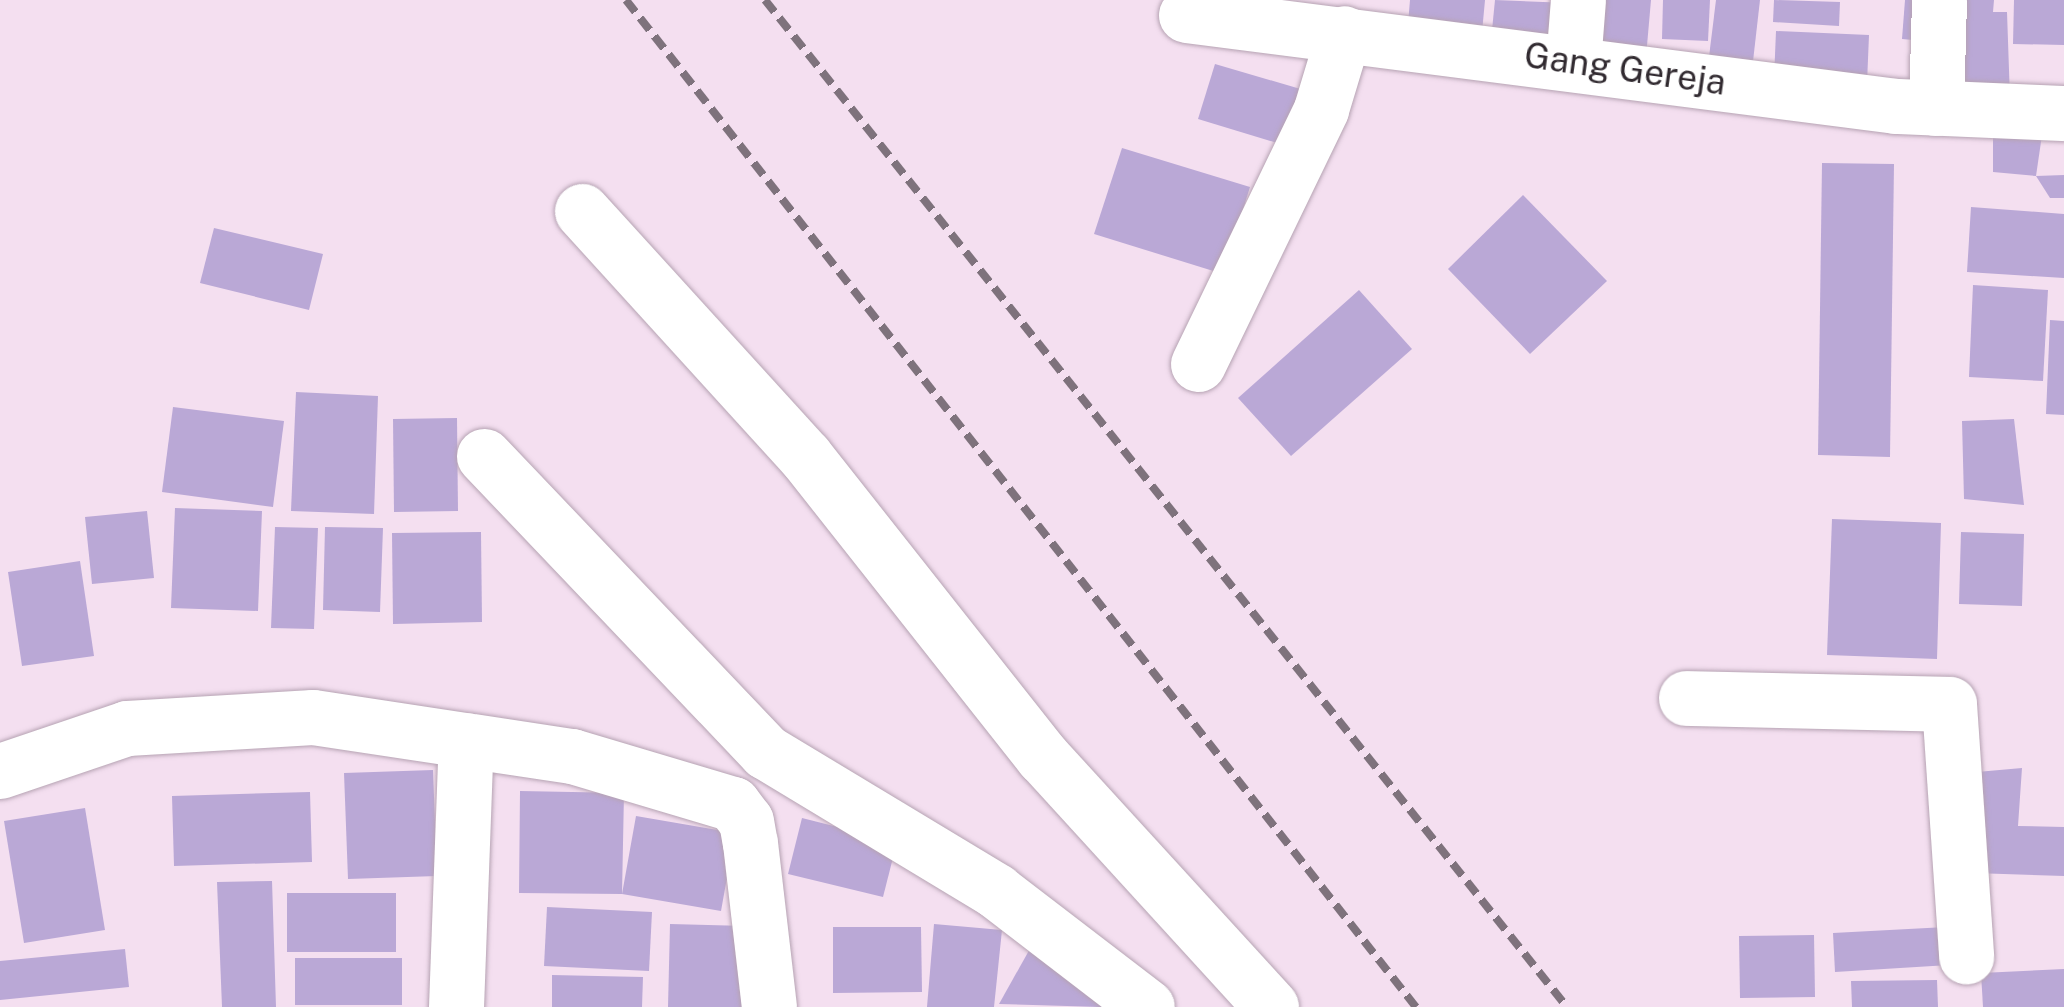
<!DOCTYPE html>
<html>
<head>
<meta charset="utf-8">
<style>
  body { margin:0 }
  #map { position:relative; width:2064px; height:1007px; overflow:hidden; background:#f4dff0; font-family:"Public Sans",sans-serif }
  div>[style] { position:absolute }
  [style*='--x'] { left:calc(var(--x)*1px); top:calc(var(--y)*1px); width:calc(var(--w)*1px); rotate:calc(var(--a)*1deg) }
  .building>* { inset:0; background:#baa8d6 }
  .roads { filter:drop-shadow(0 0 2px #b6a3b3) drop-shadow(0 0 2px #b6a3b3) }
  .minor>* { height:55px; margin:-27.5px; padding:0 27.5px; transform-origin:27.5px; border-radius:27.5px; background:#fff }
  .rail>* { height:8px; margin-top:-4px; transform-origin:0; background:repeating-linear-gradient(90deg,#7e727c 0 15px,transparent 0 23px) }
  span { translate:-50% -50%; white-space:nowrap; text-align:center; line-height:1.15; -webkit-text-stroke:8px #fff; paint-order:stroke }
  .street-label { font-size:35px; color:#312a30 }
</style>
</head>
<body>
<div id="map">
  <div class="building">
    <div style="clip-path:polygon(1410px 0,1485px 0,1482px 32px,1408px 24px)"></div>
    <div style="clip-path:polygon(1495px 0,1569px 3px,1564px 48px,1491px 40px)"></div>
    <div style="clip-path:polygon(1601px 0,1651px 0,1646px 57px,1596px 52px)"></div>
    <div style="clip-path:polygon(1663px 0,1710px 0,1708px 41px,1662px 39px)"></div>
    <div style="clip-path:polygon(1716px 0,1760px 0,1752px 70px,1708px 65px)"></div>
    <div style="clip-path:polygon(1774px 0,1840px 2px,1839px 26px,1773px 22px)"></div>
    <div style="clip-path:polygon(1905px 0,1928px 0,1924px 41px,1902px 39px)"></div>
    <div style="clip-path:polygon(1953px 0,1994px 0,1993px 12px,2007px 12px,2010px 99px,1950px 101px)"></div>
    <div style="clip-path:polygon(2014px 0,2064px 0,2064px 45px,2013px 44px)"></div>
    <div style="clip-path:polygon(1776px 31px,1869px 35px,1867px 83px,1774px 79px)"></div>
    <div style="clip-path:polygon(1215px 64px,1314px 93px,1297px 149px,1198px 119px)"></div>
    <div style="clip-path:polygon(1993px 135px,2042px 135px,2036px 176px,1993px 172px)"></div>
    <div style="clip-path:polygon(1122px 148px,1250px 187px,1223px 274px,1094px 234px)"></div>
    <div style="clip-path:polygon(1822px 163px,1894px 164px,1890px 457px,1818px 455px)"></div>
    <div style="clip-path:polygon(2064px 175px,2064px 198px,2050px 198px,2036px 176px)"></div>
    <div style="clip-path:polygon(1523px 195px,1607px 281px,1530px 354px,1448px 269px)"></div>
    <div style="clip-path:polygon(1971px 207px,2064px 214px,2064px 278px,1967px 272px)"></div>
    <div style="clip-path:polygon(214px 228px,323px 254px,309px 310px,200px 283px)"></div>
    <div style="clip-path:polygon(1973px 285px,2048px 290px,2043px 381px,1969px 377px)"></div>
    <div style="clip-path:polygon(1359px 290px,1412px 349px,1291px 456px,1238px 398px)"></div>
    <div style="clip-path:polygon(2050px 320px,2064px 321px,2064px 415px,2046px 414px)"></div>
    <div style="clip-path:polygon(296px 392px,378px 396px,374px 514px,291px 511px)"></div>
    <div style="clip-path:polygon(173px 407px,284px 421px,273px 507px,162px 492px)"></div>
    <div style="clip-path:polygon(457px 418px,458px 511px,394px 512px,393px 419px)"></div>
    <div style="clip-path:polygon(2014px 419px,2024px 505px,1964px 499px,1962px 421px)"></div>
    <div style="clip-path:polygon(175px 508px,262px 511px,258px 611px,171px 608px)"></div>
    <div style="clip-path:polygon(147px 511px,154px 578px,92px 584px,85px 517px)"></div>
    <div style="clip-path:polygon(1832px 519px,1941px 523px,1937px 659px,1827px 655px)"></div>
    <div style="clip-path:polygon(275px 527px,318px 528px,314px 629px,271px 628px)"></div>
    <div style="clip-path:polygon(325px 527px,383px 528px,380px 612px,323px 610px)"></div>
    <div style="clip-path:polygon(481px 532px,482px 622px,393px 624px,392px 533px)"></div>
    <div style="clip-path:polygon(1961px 532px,2024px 534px,2022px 606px,1959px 604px)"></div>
    <div style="clip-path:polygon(80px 561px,94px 656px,22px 666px,8px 572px)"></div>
    <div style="clip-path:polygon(2022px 768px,2018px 826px,2064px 827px,2064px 876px,1973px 873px,1977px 772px)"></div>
    <div style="clip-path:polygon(433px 770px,437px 876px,348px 879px,344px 773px)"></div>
    <div style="clip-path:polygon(520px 791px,624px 793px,622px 894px,636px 816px,735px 833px,721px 911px,622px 894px,519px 893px)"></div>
    <div style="clip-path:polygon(310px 792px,312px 862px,174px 866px,172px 796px)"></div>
    <div style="clip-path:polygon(85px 808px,105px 930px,24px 943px,4px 821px)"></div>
    <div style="clip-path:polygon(802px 818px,897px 842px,883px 897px,788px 874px)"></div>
    <div style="clip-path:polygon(272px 881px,276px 1007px,222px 1007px,217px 882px)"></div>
    <div style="clip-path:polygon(287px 893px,396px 893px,396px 952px,287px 952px)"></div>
    <div style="clip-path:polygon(547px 907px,652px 912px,649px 971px,544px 966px)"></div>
    <div style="clip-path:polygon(670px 924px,746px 926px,744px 1007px,668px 1007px)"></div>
    <div style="clip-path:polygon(934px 924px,1002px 930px,994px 1007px,927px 1007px)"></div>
    <div style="clip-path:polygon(833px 927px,921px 927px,922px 992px,833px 993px)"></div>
    <div style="clip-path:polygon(1946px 927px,1949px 965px,1835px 972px,1833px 933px)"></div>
    <div style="clip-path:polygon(1814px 935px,1815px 997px,1740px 998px,1739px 936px)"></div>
    <div style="clip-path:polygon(1036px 938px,1115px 982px,1101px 1007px,999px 1004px)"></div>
    <div style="clip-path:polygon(125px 949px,129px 987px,0 1000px,0 961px)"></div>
    <div style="clip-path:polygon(295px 958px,402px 958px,402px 1005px,295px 1005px)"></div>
    <div style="clip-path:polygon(2064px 969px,2064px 1007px,1983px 1007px,1981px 973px)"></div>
    <div style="clip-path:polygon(552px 975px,643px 977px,642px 1007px,552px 1007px)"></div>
    <div style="clip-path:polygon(1937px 980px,1938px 1007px,1852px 1007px,1851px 981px)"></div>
  </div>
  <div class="roads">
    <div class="minor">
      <div style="--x:1186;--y:15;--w:716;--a:7.3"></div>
      <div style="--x:1896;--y:106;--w:168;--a:2.4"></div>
      <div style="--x:1573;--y:63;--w:63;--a:-85.5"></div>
      <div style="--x:1936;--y:108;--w:108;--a:-88.4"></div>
      <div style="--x:582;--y:211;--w:331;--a:47.7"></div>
      <div style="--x:805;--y:456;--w:384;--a:51.7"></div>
      <div style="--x:1043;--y:757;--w:338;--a:47.6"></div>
      <div style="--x:1198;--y:364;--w:283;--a:-64.2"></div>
      <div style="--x:1321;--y:109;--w:79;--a:-73.2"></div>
      <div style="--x:484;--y:456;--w:409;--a:46.4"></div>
      <div style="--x:766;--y:752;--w:269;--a:31.1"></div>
      <div style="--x:996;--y:891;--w:190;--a:37.5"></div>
      <div style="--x:1686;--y:698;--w:263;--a:1.3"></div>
      <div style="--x:1949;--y:704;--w:253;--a:86.1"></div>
      <div style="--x:0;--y:771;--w:134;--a:-18.7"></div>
      <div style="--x:127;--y:728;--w:186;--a:-3.4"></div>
      <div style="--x:313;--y:717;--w:262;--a:8.6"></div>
      <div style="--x:572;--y:756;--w:168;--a:16.6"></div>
      <div style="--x:733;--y:804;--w:21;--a:53"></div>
      <div style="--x:746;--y:821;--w:22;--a:80"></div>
      <div style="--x:750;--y:843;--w:165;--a:83.4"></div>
      <div style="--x:456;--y:1007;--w:267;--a:-87.9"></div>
    </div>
  </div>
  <div class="rail">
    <div style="--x:626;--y:0;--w:1280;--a:51.89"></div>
    <div style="--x:765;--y:0;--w:1287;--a:51.47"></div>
  </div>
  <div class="street-label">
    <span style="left:1625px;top:69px;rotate:8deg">Gang Gereja</span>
  </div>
</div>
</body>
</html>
